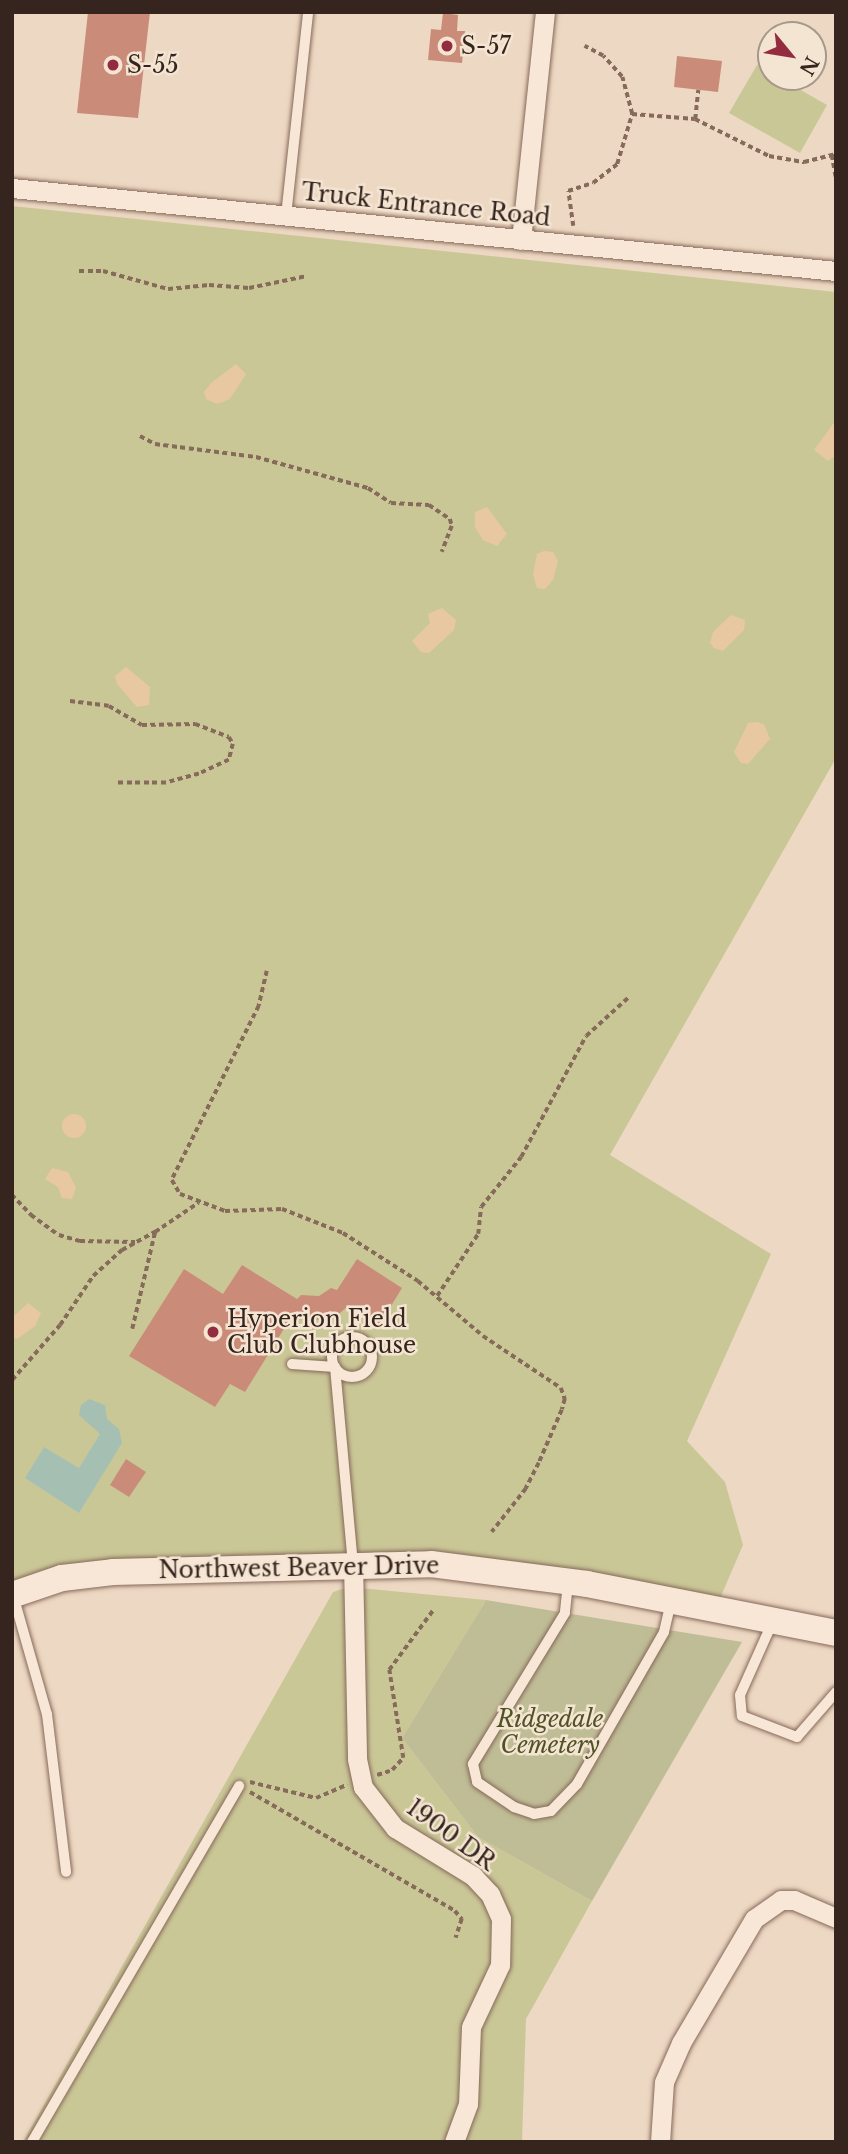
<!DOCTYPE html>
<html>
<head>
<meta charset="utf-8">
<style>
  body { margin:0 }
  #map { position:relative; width:848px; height:2154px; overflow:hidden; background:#edd8c3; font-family:"Libre Baskerville",serif }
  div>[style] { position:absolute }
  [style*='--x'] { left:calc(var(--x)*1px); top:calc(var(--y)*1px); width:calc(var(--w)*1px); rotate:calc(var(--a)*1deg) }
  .green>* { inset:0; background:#cac797 }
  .sand>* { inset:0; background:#e8c8a0 }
  .round { border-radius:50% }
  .cemetery>* { inset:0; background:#bfbd96 }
  .water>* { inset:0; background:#a5c0b3 }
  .building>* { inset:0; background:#ca8c79 }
  .path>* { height:3.5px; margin-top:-1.75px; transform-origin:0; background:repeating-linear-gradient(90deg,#866a5a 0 5px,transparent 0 8.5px) }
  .roads { filter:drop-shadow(0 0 2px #866a5a) drop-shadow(0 0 2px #866a5a) }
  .lane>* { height:10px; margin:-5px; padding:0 5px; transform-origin:5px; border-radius:5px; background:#f8e7d6 }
  .lane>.ring { margin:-5px; padding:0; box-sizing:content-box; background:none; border:10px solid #f8e7d6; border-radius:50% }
  .street>* { height:19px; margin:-9.5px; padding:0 9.5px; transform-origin:9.5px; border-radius:9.5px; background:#f8e7d6 }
  .secondary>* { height:26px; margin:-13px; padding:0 13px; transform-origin:13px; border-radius:13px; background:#f8e7d6 }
  .dots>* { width:19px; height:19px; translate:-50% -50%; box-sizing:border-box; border:4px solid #f4e4d2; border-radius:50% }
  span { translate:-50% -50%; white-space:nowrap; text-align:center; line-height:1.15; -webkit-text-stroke:5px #f4e4d2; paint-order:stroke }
  .poi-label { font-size:23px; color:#36251e }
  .left { translate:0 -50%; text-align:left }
  .street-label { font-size:23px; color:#36251e }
  .park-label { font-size:23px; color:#4f5225; font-style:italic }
  .frame { position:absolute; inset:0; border:14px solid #36251e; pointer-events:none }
  .north { position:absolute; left:757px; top:21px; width:70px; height:70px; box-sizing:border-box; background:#f4e4d2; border:2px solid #a8988a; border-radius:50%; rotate:120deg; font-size:19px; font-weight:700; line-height:28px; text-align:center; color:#36251e }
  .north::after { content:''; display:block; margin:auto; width:24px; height:32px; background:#942c3f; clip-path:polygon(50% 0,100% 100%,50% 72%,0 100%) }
</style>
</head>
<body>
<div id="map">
  <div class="green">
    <div style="clip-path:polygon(757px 65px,827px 105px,800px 153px,729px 113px)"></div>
    <div style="clip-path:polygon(12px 206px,836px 292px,836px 758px,610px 1155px,771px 1254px,687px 1441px,725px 1482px,743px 1545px,718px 1603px,510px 1564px,12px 1590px)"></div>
    <div style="clip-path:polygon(349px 1587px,486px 1600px,402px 1738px,478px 1837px,592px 1901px,526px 2019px,522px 2142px,23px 2142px,333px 1592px)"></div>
  </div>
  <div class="sand">
    <div style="clip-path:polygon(236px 364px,246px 374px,230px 399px,217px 404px,206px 399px,204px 392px,211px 383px)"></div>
    <div style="clip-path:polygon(836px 420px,836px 455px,828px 461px,814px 450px)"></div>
    <div style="clip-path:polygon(487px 507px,507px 534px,497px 546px,483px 540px,475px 527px,475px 512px)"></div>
    <div style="clip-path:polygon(544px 551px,553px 552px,558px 561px,553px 580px,545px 589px,537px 588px,533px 574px,537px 554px)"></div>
    <div style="clip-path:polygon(442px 608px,456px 620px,454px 630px,429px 653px,421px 652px,412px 641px,430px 623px,428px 614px)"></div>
    <div style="clip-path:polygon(731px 615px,745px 620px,744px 630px,723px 651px,714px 648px,710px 643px,713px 632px)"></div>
    <div style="clip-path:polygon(126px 667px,150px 687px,149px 705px,137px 707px,117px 684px,115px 676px)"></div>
    <div style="clip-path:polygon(756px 722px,764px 724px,770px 739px,748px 764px,741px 763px,734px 752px,748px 723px)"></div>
    <div class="round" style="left:62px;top:1114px;width:24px;height:24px"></div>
    <div style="clip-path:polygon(52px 1168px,68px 1172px,76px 1188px,72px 1199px,62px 1198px,58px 1187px,45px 1179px)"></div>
    <div style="clip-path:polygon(28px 1303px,41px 1313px,35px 1326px,17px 1339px,12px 1337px,12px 1318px)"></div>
  </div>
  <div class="cemetery">
    <div style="clip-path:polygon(486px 1600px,742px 1642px,592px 1901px,478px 1837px,402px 1738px)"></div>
  </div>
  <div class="water">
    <div style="clip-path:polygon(89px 1399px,105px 1405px,107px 1419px,119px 1429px,122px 1443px,79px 1513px,25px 1478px,44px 1447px,79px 1468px,100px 1434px,79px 1415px,81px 1405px)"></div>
  </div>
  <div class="building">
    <div style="clip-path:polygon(88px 12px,150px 12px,138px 118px,77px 113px)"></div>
    <div style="clip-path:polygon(443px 13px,458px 15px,457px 31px,465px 31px,462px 63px,428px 60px,431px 29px,441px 30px)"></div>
    <div style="clip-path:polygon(677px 56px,722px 61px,718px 92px,674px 87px)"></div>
    <div style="clip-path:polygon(357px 1259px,402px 1288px,380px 1324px,349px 1305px,332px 1320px,290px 1319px,245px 1392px,230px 1384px,215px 1407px,129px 1356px,184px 1269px,223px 1294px,242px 1265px,297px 1299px,301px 1295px,319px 1296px,331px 1288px,337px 1290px)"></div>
    <div style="clip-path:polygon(126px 1459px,146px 1472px,129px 1497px,110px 1485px)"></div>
  </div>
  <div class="path">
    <div style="--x:632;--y:114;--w:63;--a:4.5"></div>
    <div style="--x:695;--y:119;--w:83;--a:26.6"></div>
    <div style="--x:769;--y:156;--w:36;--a:10"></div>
    <div style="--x:804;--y:162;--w:33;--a:-14"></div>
    <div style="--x:695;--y:119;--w:29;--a:-84"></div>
    <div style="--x:832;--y:155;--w:22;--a:80"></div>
    <div style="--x:573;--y:226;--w:35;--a:-98"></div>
    <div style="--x:568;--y:191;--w:26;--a:-18"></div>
    <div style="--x:593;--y:183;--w:31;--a:-38"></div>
    <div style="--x:617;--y:164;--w:52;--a:-73.3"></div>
    <div style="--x:632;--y:114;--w:38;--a:-105"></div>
    <div style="--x:622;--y:77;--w:28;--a:-132"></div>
    <div style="--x:603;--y:56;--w:21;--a:-152"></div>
    <div style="--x:79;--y:271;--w:24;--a:0"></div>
    <div style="--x:103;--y:271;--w:67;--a:15.5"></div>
    <div style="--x:168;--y:289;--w:41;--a:-5.6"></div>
    <div style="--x:209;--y:285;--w:40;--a:4.3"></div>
    <div style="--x:249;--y:288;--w:59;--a:-11.7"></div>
    <div style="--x:140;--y:436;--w:17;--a:28"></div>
    <div style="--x:155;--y:444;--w:102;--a:7.3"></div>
    <div style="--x:256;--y:457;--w:116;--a:15.5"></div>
    <div style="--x:368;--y:488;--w:27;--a:33"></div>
    <div style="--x:391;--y:503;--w:38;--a:3"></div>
    <div style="--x:429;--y:505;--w:25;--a:34"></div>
    <div style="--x:450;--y:519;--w:7;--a:74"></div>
    <div style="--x:452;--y:526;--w:28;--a:111"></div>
    <div style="--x:70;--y:701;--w:39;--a:7"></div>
    <div style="--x:109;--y:706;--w:38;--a:30"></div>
    <div style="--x:142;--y:725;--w:53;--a:-1.1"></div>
    <div style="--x:195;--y:724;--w:36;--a:21"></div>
    <div style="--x:229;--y:737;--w:8;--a:60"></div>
    <div style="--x:233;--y:744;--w:16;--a:104"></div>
    <div style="--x:229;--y:760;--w:33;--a:155"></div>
    <div style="--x:199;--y:774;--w:34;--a:165"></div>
    <div style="--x:166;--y:783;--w:48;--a:180"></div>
    <div style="--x:267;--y:971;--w:36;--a:103"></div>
    <div style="--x:259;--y:1006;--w:195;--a:116.6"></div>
    <div style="--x:172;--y:1180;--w:16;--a:60"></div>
    <div style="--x:180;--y:1194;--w:48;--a:20.7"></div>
    <div style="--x:225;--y:1211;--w:57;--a:-2"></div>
    <div style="--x:282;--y:1209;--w:66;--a:21.5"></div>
    <div style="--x:343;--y:1233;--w:89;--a:32.6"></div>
    <div style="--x:418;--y:1281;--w:85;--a:40.2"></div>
    <div style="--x:483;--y:1336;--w:94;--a:33.7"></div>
    <div style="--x:561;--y:1388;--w:12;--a:70"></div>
    <div style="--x:565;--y:1399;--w:11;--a:105"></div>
    <div style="--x:562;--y:1410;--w:58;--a:113.5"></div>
    <div style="--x:539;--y:1463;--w:29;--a:117"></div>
    <div style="--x:526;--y:1489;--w:55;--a:128.3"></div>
    <div style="--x:12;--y:1195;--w:28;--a:46"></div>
    <div style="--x:31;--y:1215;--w:34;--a:36"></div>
    <div style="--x:59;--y:1235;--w:22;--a:16"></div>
    <div style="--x:80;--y:1241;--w:55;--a:1"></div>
    <div style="--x:437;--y:1296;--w:74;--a:-56.5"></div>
    <div style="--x:478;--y:1234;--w:27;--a:-84"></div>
    <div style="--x:481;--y:1207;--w:64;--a:-51.3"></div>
    <div style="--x:521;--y:1157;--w:137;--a:-61.8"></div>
    <div style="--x:586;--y:1036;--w:59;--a:-42.3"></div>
    <div style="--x:132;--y:1329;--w:100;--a:-76.7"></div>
    <div style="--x:155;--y:1232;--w:52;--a:-34"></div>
    <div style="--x:12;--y:1380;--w:73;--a:-48.9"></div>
    <div style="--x:60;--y:1325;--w:59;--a:-56"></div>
    <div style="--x:93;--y:1276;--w:39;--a:-42"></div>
    <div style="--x:122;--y:1250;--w:38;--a:-29"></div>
    <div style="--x:377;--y:1775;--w:16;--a:-18"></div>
    <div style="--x:392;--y:1770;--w:16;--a:-47"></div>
    <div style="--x:403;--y:1758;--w:89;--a:-99"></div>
    <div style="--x:389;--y:1670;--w:76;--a:-53.6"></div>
    <div style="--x:250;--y:1782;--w:68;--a:13.6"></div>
    <div style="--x:316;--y:1798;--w:34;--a:-23"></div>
    <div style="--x:250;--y:1792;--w:237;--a:30.1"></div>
    <div style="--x:455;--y:1911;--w:11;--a:49"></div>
    <div style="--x:462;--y:1919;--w:20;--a:108"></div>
  </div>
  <div class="roads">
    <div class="lane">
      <div style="--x:286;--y:216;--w:205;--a:-83.8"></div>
      <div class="ring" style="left:332px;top:1337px;width:30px;height:30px"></div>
      <div style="--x:292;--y:1364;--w:43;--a:4"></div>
      <div style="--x:335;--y:1367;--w:197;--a:84.8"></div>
      <div style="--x:568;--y:1583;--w:30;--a:96"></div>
      <div style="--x:565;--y:1613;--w:177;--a:121.4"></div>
      <div style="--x:473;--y:1764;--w:18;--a:77"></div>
      <div style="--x:477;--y:1782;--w:45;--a:34"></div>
      <div style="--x:514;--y:1807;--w:21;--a:19"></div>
      <div style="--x:534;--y:1814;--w:17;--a:-10"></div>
      <div style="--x:551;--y:1811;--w:37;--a:-46"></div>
      <div style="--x:577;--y:1784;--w:175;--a:-60.2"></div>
      <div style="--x:664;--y:1632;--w:32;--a:-77"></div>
      <div style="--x:13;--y:1595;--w:124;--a:74.1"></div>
      <div style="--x:47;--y:1714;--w:159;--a:83.1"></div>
      <div style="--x:773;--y:1621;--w:81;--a:114"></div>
      <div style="--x:740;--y:1695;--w:21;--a:85"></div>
      <div style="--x:742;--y:1716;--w:59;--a:20.9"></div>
      <div style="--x:797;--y:1737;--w:60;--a:-49.1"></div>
      <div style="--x:32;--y:2142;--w:412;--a:-59.8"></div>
    </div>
    <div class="street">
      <div style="--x:12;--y:188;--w:828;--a:5.75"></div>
      <div style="--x:521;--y:240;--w:229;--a:-84"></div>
      <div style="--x:353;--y:1563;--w:196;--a:88.8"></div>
      <div style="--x:357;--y:1759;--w:29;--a:78"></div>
      <div style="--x:363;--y:1787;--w:52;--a:52"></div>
      <div style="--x:395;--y:1828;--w:92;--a:31.6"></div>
      <div style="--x:473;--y:1876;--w:25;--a:47"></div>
      <div style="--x:490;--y:1894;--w:27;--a:66"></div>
      <div style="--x:501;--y:1919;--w:46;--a:91.2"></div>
      <div style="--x:500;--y:1965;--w:68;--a:115.1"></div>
      <div style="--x:471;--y:2027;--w:77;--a:92.2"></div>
      <div style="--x:468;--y:2104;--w:40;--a:110.2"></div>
      <div style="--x:660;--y:2142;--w:60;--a:-86.2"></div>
      <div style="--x:664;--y:2082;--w:43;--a:-66.4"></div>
      <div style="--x:681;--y:2043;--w:144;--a:-59.5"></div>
      <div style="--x:754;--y:1919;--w:33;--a:-35"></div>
      <div style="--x:781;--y:1900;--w:13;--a:0"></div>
      <div style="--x:794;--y:1900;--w:46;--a:23.2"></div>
    </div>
    <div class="secondary">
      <div style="--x:12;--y:1595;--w:53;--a:-18.8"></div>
      <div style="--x:62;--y:1578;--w:51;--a:-6.7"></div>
      <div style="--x:113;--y:1572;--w:318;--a:-1.4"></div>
      <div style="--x:431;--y:1564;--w:157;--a:7.3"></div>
      <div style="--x:587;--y:1584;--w:254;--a:11.1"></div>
    </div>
  </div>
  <div class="dots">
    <div style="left:447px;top:46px;background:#942c3f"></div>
    <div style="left:113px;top:65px;background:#942c3f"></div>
    <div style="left:213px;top:1332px;background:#942c3f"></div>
  </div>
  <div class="poi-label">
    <span class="left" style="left:461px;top:46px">S-57</span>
    <span class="left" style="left:127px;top:65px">S-55</span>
    <span class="left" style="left:227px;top:1332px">Hyperion Field<br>Club Clubhouse</span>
  </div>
  <div class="street-label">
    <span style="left:426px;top:205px;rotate:6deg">Truck Entrance Road</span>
    <span style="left:299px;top:1568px;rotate:-1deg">Northwest Beaver Drive</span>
    <span style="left:451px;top:1835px;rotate:36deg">1900 DR</span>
  </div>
  <div class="park-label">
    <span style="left:550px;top:1732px">Ridgedale<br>Cemetery</span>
  </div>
  <div class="frame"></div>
  <div class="north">N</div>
</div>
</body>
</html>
